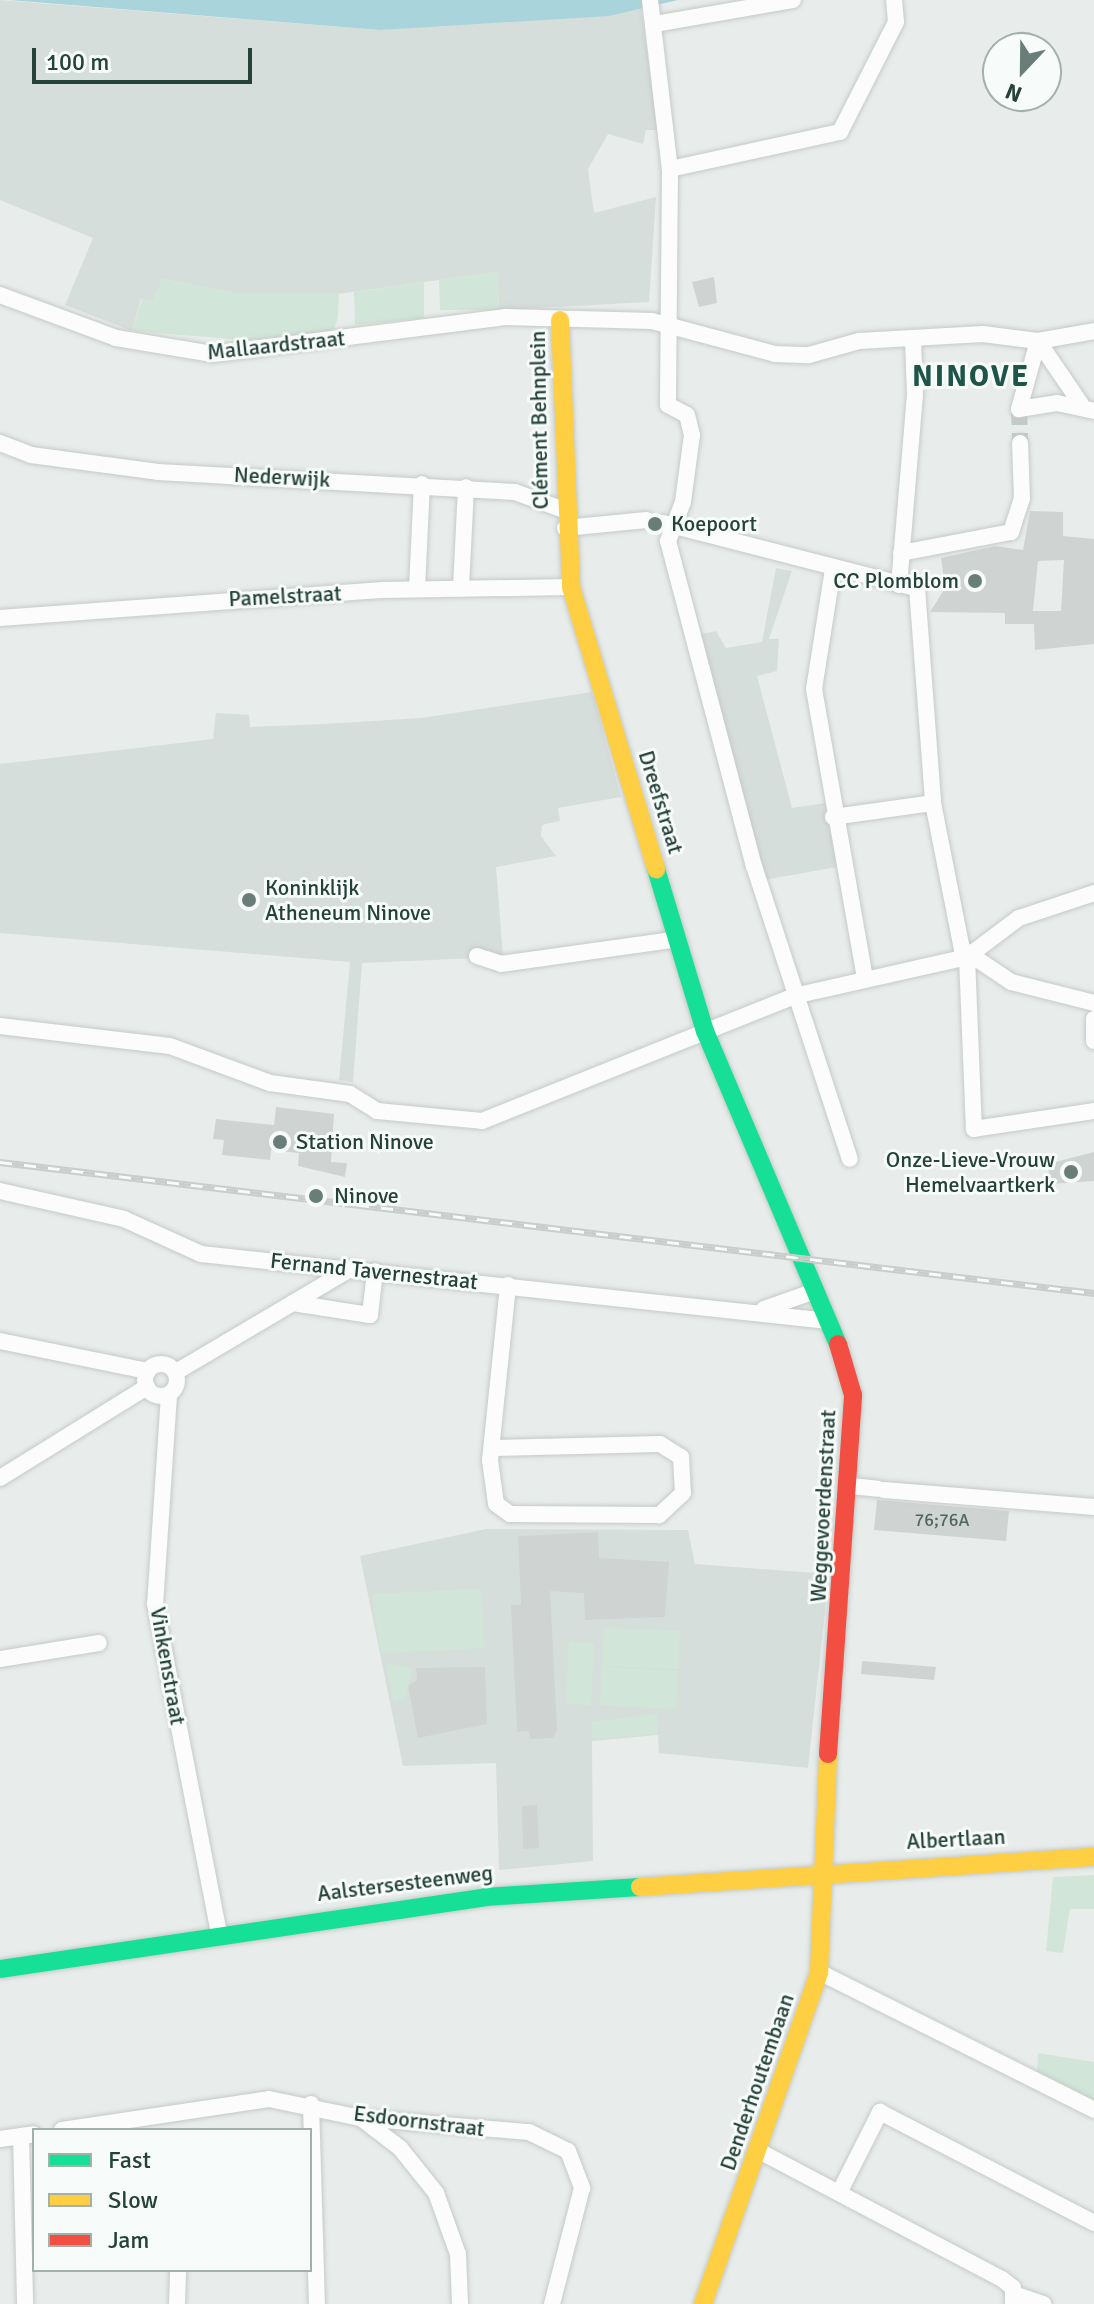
<!DOCTYPE html>
<html>
<head>
<meta charset="utf-8">
<style>
  body { margin:0 }
  #map { position:relative; width:1094px; height:2304px; overflow:hidden; background:#e8edeb; font-family:Signika,sans-serif }
  div>[style] { position:absolute }
  [style*='--x'] { left:calc(var(--x)*1px); top:calc(var(--y)*1px); width:calc(var(--w)*1px); rotate:calc(var(--a)*1deg) }
  .built>* { inset:0; background:#d6dedb }
  .green>* { inset:0; background:#d1e6d8 }
  .water>* { inset:0; background:#a9d4db }
  .building>* { inset:0; background:#cfd4d2 }
  .street-tunnel>* { height:16px; margin-top:-8px; transform-origin:0; background:repeating-linear-gradient(90deg,#c1cbc8 0 16px,transparent 0 24px) }
  .roads { filter:drop-shadow(0 0 2px #c5cac8) drop-shadow(0 0 2px #c5cac8) }
  .street>* { height:16px; margin:-8px; padding:0 8px; transform-origin:8px; border-radius:8px; background:#fcfcfc }
  .street>.ring { margin:-8px; padding:0; box-sizing:content-box; background:none; border:16px solid #fcfcfc; border-radius:50% }
  .fast>* { height:18px; margin:-9px; padding:0 9px; transform-origin:9px; border-radius:9px; background:#16e098 }
  .slow>* { height:18px; margin:-9px; padding:0 9px; transform-origin:9px; border-radius:9px; background:#ffcf43 }
  .jam>* { height:18px; margin:-9px; padding:0 9px; transform-origin:9px; border-radius:9px; background:#f24e42 }
  .rail>* { height:7px; margin-top:-3.5px; transform-origin:0; background:repeating-linear-gradient(90deg,#f7fbf9 0 12px,#c9cdcc 0 24px); box-sizing:border-box; border-block:2px solid #c9cdcc }
  .dots>* { width:22px; height:22px; translate:-50% -50%; box-sizing:border-box; border:4px solid #f7fbf9; border-radius:50% }
  span { translate:-50% -50%; white-space:nowrap; text-align:center; line-height:1.15; -webkit-text-stroke:6px #f7fbf9; paint-order:stroke }
  .number-label { font-size:18px; color:#506761 }
  .number-label span { -webkit-text-stroke-width:0 }
  .street-label { font-size:22px; color:#24423a }
  .poi-label { font-size:22px; color:#24423a }
  .left { translate:0 -50%; text-align:left }
  .right { translate:-100% -50%; text-align:right }
  .district-label { font-size:30px; color:#1f5548; font-weight:700; letter-spacing:2px }
  .legend { position:absolute; left:32px; top:2128px; width:280px; height:144px; box-sizing:border-box; background:#f7fbf9; border:2px solid #a3b1ad; margin:0; padding:10px 14px; list-style:none; font-size:24px; color:#24423a }
  .legend li { display:flex; align-items:center; gap:16px; height:40px }
  .legend b { width:40px; border:2px solid #a3b1ad }
  .north { position:absolute; left:982px; top:32px; width:80px; height:80px; box-sizing:border-box; background:#f7fbf9; border:2px solid #a3b1ad; border-radius:50%; rotate:202deg; font-size:22px; font-weight:700; line-height:32px; text-align:center; color:#24423a }
  .north::after { content:''; display:block; margin:auto; width:28px; height:36px; background:#697e78; clip-path:polygon(50% 0,100% 100%,50% 72%,0 100%) }
  .scale { position:absolute; left:32px; top:48px; width:220px; height:36px; box-sizing:border-box; border:4px solid #24423a; border-top:0; padding-left:10px; font-size:24px; line-height:28px; white-space:nowrap; color:#24423a; -webkit-text-stroke:6px #f7fbf9; paint-order:stroke }
</style>
</head>
<body>
<div id="map">
  <div class="built">
    <div style="clip-path:polygon(0 0,380px 30px,641px 9px,658px 130px,646px 130px,643px 144px,608px 134px,588px 169px,594px 213px,656px 197px,649px 302px,499px 310px,497px 272px,330px 295px,234px 293px,163px 279px,153px 301px,141px 299px,132px 331px,65px 305px,93px 238px,0 200px)"></div>
    <div style="clip-path:polygon(776px 568px,792px 571px,769px 639px,779px 639px,777px 671px,757px 676px,792px 808px,825px 803px,837px 867px,764px 880px,698px 635px,716px 631px,726px 648px,762px 642px)"></div>
    <div style="clip-path:polygon(592px 692px,621px 797px,558px 808px,560px 821px,542px 825px,541px 836px,556px 856px,496px 867px,503px 957px,362px 963px,353px 1082px,339px 1080px,350px 962px,0 933px,0 764px,213px 739px,216px 713px,249px 715px,250px 727px,324px 724px,421px 718px)"></div>
    <div style="clip-path:polygon(486px 1529px,688px 1530px,695px 1564px,829px 1574px,808px 1768px,659px 1753px,658px 1735px,592px 1741px,593px 1861px,499px 1870px,496px 1763px,403px 1766px,360px 1556px)"></div>
  </div>
  <div class="green">
    <div style="clip-path:polygon(497px 272px,499px 310px,440px 310px,439px 280px)"></div>
    <div style="clip-path:polygon(163px 279px,234px 293px,339px 293px,338px 318px,333px 331px,244px 340px,132px 331px,142px 299px,153px 301px)"></div>
    <div style="clip-path:polygon(424px 282px,424px 318px,355px 325px,354px 292px)"></div>
    <div style="clip-path:polygon(481px 1589px,484px 1648px,381px 1653px,372px 1594px)"></div>
    <div style="clip-path:polygon(604px 1628px,680px 1631px,678px 1669px,602px 1666px)"></div>
    <div style="clip-path:polygon(569px 1642px,594px 1643px,591px 1705px,566px 1704px)"></div>
    <div style="clip-path:polygon(386px 1663px,412px 1668px,405px 1699px,394px 1701px)"></div>
    <div style="clip-path:polygon(602px 1667px,678px 1671px,676px 1709px,600px 1705px)"></div>
    <div style="clip-path:polygon(657px 1714px,658px 1734px,593px 1739px,591px 1722px)"></div>
    <div style="clip-path:polygon(1094px 1875px,1094px 1909px,1070px 1909px,1063px 1953px,1046px 1951px,1053px 1877px)"></div>
    <div style="clip-path:polygon(1038px 2053px,1094px 2062px,1094px 2102px,1037px 2073px)"></div>
  </div>
  <div class="water">
    <div style="clip-path:polygon(9px 0,678px 0,609px 16px,380px 30px)"></div>
  </div>
  <div class="building">
    <div style="clip-path:polygon(714px 277px,717px 303px,699px 307px,692px 282px)"></div>
    <div style="clip-path:polygon(evenodd,1030px 511px,1063px 512px,1063px 536px,1094px 539px,1094px 644px,1035px 650px,1034px 624px,1005px 624px,1005px 613px,930px 612px,945px 588px,941px 558px,995px 546px,1023px 550px,1030px 511px,1064px 560px,1061px 611px,1033px 611px,1038px 561px,1064px 560px)"></div>
    <div style="clip-path:polygon(276px 1107px,334px 1114px,331px 1162px,347px 1163px,345px 1177px,298px 1166px,299px 1153px,271px 1150px,270px 1160px,222px 1155px,224px 1140px,213px 1139px,216px 1119px,274px 1125px)"></div>
    <div style="clip-path:polygon(1094px 1152px,1094px 1181px,1050px 1184px,1048px 1164px)"></div>
    <div style="clip-path:polygon(877px 1500px,1009px 1511px,1006px 1541px,874px 1530px)"></div>
    <div style="clip-path:polygon(598px 1532px,599px 1558px,669px 1562px,665px 1617px,585px 1620px,584px 1593px,550px 1591px,557px 1730px,553px 1738px,530px 1739px,529px 1731px,517px 1732px,511px 1605px,521px 1605px,518px 1536px)"></div>
    <div style="clip-path:polygon(862px 1661px,936px 1667px,934px 1680px,861px 1674px)"></div>
    <div style="clip-path:polygon(485px 1667px,487px 1724px,418px 1738px,408px 1686px,417px 1680px,416px 1668px)"></div>
    <div style="clip-path:polygon(537px 1805px,539px 1848px,523px 1849px,522px 1806px)"></div>
  </div>
  <div class="street-tunnel">
    <div style="--x:1019;--y:409;--w:34;--a:88"></div>
  </div>
  <div class="roads">
    <div class="street">
      <div style="--x:650;--y:0;--w:170;--a:83.3"></div>
      <div style="--x:670;--y:169;--w:236;--a:90.5"></div>
      <div style="--x:668;--y:405;--w:21;--a:28"></div>
      <div style="--x:687;--y:415;--w:21;--a:76"></div>
      <div style="--x:692;--y:435;--w:68;--a:97.7"></div>
      <div style="--x:683;--y:502;--w:42;--a:111"></div>
      <div style="--x:668;--y:541;--w:336;--a:75.2"></div>
      <div style="--x:754;--y:866;--w:308;--a:71.9"></div>
      <div style="--x:655;--y:24;--w:140;--a:-9.9"></div>
      <div style="--x:670;--y:169;--w:174;--a:-12.3"></div>
      <div style="--x:840;--y:132;--w:123;--a:-63"></div>
      <div style="--x:896;--y:22;--w:22;--a:-95"></div>
      <div style="--x:0;--y:295;--w:124;--a:20.3"></div>
      <div style="--x:116;--y:338;--w:98;--a:9.4"></div>
      <div style="--x:213;--y:354;--w:294;--a:-7.2"></div>
      <div style="--x:505;--y:317;--w:147;--a:1.6"></div>
      <div style="--x:652;--y:321;--w:127;--a:15"></div>
      <div style="--x:775;--y:354;--w:34;--a:2"></div>
      <div style="--x:809;--y:355;--w:52;--a:-15.6"></div>
      <div style="--x:859;--y:341;--w:124;--a:-3.2"></div>
      <div style="--x:983;--y:334;--w:55;--a:7.3"></div>
      <div style="--x:1038;--y:341;--w:57;--a:-10.1"></div>
      <div style="--x:1038;--y:341;--w:71;--a:105.6"></div>
      <div style="--x:1019;--y:409;--w:38;--a:-9"></div>
      <div style="--x:1057;--y:403;--w:38;--a:12"></div>
      <div style="--x:1038;--y:341;--w:76;--a:55.7"></div>
      <div style="--x:0;--y:443;--w:33;--a:21"></div>
      <div style="--x:31;--y:455;--w:128;--a:7.6"></div>
      <div style="--x:158;--y:472;--w:358;--a:3.2"></div>
      <div style="--x:515;--y:492;--w:52;--a:20.2"></div>
      <div style="--x:663;--y:523;--w:262;--a:14.4"></div>
      <div style="--x:917;--y:588;--w:216;--a:85.7"></div>
      <div style="--x:933;--y:803;--w:149;--a:78.8"></div>
      <div style="--x:962;--y:949;--w:59;--a:34"></div>
      <div style="--x:1011;--y:982;--w:86;--a:14.2"></div>
      <div style="--x:565;--y:528;--w:82;--a:-5.6"></div>
      <div style="--x:901;--y:553;--w:112;--a:-10.8"></div>
      <div style="--x:1011;--y:532;--w:35;--a:-72"></div>
      <div style="--x:1022;--y:499;--w:56;--a:-92"></div>
      <div style="--x:833;--y:569;--w:121;--a:99"></div>
      <div style="--x:814;--y:689;--w:293;--a:80"></div>
      <div style="--x:899;--y:585;--w:190;--a:-85.2"></div>
      <div style="--x:915;--y:396;--w:58;--a:-92"></div>
      <div style="--x:461;--y:587;--w:100;--a:-87.1"></div>
      <div style="--x:417;--y:589;--w:105;--a:-87.3"></div>
      <div style="--x:0;--y:618;--w:384;--a:-4.2"></div>
      <div style="--x:383;--y:590;--w:188;--a:-0.9"></div>
      <div style="--x:833;--y:817;--w:101;--a:-8"></div>
      <div style="--x:477;--y:956;--w:25;--a:18"></div>
      <div style="--x:501;--y:964;--w:179;--a:-8"></div>
      <div style="--x:967;--y:957;--w:172;--a:87.7"></div>
      <div style="--x:974;--y:1129;--w:121;--a:-8.5"></div>
      <div style="--x:1094;--y:1019;--w:22;--a:90"></div>
      <div style="--x:0;--y:1026;--w:171;--a:6.7"></div>
      <div style="--x:170;--y:1046;--w:107;--a:20.3"></div>
      <div style="--x:270;--y:1083;--w:81;--a:7.8"></div>
      <div style="--x:350;--y:1094;--w:32;--a:32"></div>
      <div style="--x:377;--y:1111;--w:105;--a:5.4"></div>
      <div style="--x:482;--y:1121;--w:336;--a:-21.8"></div>
      <div style="--x:794;--y:996;--w:177;--a:-12.7"></div>
      <div style="--x:967;--y:957;--w:65;--a:-36.9"></div>
      <div style="--x:1019;--y:918;--w:79;--a:-18.4"></div>
      <div style="--x:0;--y:1191;--w:127;--a:12.7"></div>
      <div style="--x:124;--y:1219;--w:85;--a:24.4"></div>
      <div style="--x:201;--y:1254;--w:631;--a:6.1"></div>
      <div style="--x:293;--y:1303;--w:78;--a:8.9"></div>
      <div style="--x:370;--y:1315;--w:44;--a:-83.5"></div>
      <div style="--x:764;--y:1309;--w:54;--a:-19.4"></div>
      <div style="--x:0;--y:1341;--w:151;--a:11.5"></div>
      <div class="ring" style="left:145px;top:1364px;width:16px;height:16px"></div>
      <div style="--x:176;--y:1372;--w:204;--a:-30.6"></div>
      <div style="--x:169;--y:1395;--w:209;--a:93.8"></div>
      <div style="--x:155;--y:1604;--w:336;--a:79"></div>
      <div style="--x:495;--y:1448;--w:165;--a:-1.4"></div>
      <div style="--x:660;--y:1444;--w:25;--a:32"></div>
      <div style="--x:681;--y:1457;--w:36;--a:87"></div>
      <div style="--x:683;--y:1493;--w:33;--a:137"></div>
      <div style="--x:659;--y:1515;--w:149;--a:-179.6"></div>
      <div style="--x:510;--y:1514;--w:17;--a:-144"></div>
      <div style="--x:496;--y:1504;--w:44;--a:-97.8"></div>
      <div style="--x:490;--y:1460;--w:176;--a:-84.1"></div>
      <div style="--x:0;--y:1478;--w:173;--a:-31.8"></div>
      <div style="--x:851;--y:1486;--w:27;--a:6"></div>
      <div style="--x:884;--y:1490;--w:211;--a:4.6"></div>
      <div style="--x:0;--y:1659;--w:100;--a:-9.2"></div>
      <div style="--x:819;--y:1972;--w:308;--a:26.6"></div>
      <div style="--x:311;--y:2104;--w:200;--a:88.3"></div>
      <div style="--x:362;--y:2119;--w:48;--a:37.3"></div>
      <div style="--x:400;--y:2148;--w:58;--a:51.3"></div>
      <div style="--x:436;--y:2193;--w:65;--a:70.2"></div>
      <div style="--x:458;--y:2254;--w:50;--a:87.7"></div>
      <div style="--x:62;--y:2130;--w:209;--a:-8.5"></div>
      <div style="--x:269;--y:2099;--w:94;--a:11.7"></div>
      <div style="--x:361;--y:2118;--w:169;--a:4.8"></div>
      <div style="--x:529;--y:2132;--w:43;--a:26"></div>
      <div style="--x:568;--y:2151;--w:40;--a:69"></div>
      <div style="--x:582;--y:2188;--w:120;--a:104.5"></div>
      <div style="--x:21;--y:2136;--w:168;--a:88.6"></div>
      <div style="--x:0;--y:2139;--w:34;--a:-8"></div>
      <div style="--x:759;--y:2151;--w:275;--a:27.8"></div>
      <div style="--x:1002;--y:2279;--w:14;--a:39"></div>
      <div style="--x:1013;--y:2288;--w:16;--a:90"></div>
      <div style="--x:840;--y:2191;--w:89;--a:-63.1"></div>
      <div style="--x:880;--y:2112;--w:241;--a:27.4"></div>
      <div style="--x:1014;--y:2294;--w:31;--a:19"></div>
      <div style="--x:177;--y:2304;--w:34;--a:-88"></div>
    </div>
    <div class="fast">
      <div style="--x:656;--y:869;--w:169;--a:73.2"></div>
      <div style="--x:705;--y:1031;--w:340;--a:67"></div>
      <div style="--x:0;--y:1969;--w:490;--a:-8.4"></div>
      <div style="--x:485;--y:1897;--w:155;--a:-3.7"></div>
    </div>
    <div class="slow">
      <div style="--x:560;--y:320;--w:267;--a:87.6"></div>
      <div style="--x:571;--y:587;--w:295;--a:73.2"></div>
      <div style="--x:640;--y:1887;--w:455;--a:-3.8"></div>
      <div style="--x:703;--y:2304;--w:352;--a:-70.7"></div>
      <div style="--x:819;--y:1972;--w:218;--a:-87.6"></div>
    </div>
    <div class="jam">
      <div style="--x:828;--y:1754;--w:360;--a:-86"></div>
      <div style="--x:853;--y:1395;--w:53;--a:-106.4"></div>
    </div>
  </div>
  <div class="rail">
    <div style="--x:0;--y:1162;--w:1102;--a:6.83"></div>
  </div>
  <div class="dots">
    <div style="left:655px;top:524px;background:#697e78"></div>
    <div style="left:975px;top:581px;background:#697e78"></div>
    <div style="left:249px;top:900px;background:#697e78"></div>
    <div style="left:280px;top:1142px;background:#697e78"></div>
    <div style="left:1071px;top:1172px;background:#697e78"></div>
    <div style="left:316px;top:1196px;background:#697e78"></div>
  </div>
  <div class="number-label">
    <span style="left:942px;top:1520px">76;76A</span>
  </div>
  <div class="street-label">
    <span style="left:276px;top:345px;rotate:-6deg">Mallaardstraat</span>
    <span style="left:539px;top:420px;rotate:-91deg">Clément Behnplein</span>
    <span style="left:282px;top:477px;rotate:3deg">Nederwijk</span>
    <span style="left:285px;top:596px;rotate:-3deg">Pamelstraat</span>
    <span style="left:661px;top:802px;rotate:73deg">Dreefstraat</span>
    <span style="left:374px;top:1271px;rotate:6deg">Fernand Tavernestraat</span>
    <span style="left:823px;top:1506px;rotate:-87deg">Weggevoerdenstraat</span>
    <span style="left:168px;top:1666px;rotate:80deg">Vinkenstraat</span>
    <span style="left:956px;top:1839px;rotate:-3deg">Albertlaan</span>
    <span style="left:405px;top:1883px;rotate:-7deg">Aalstersesteenweg</span>
    <span style="left:757px;top:2082px;rotate:-71deg">Denderhoutembaan</span>
    <span style="left:419px;top:2121px;rotate:7deg">Esdoornstraat</span>
  </div>
  <div class="poi-label">
    <span class="left" style="left:671px;top:524px">Koepoort</span>
    <span class="right" style="left:959px;top:581px">CC Plomblom</span>
    <span class="left" style="left:265px;top:900px">Koninklijk<br>Atheneum Ninove</span>
    <span class="left" style="left:296px;top:1142px">Station Ninove</span>
    <span class="right" style="left:1055px;top:1172px">Onze-Lieve-Vrouw<br>Hemelvaartkerk</span>
    <span class="left" style="left:334px;top:1196px">Ninove</span>
  </div>
  <div class="district-label">
    <span style="left:971px;top:377px">NINOVE</span>
  </div>
  <ul class="legend">
  <li><b style="height:10px;background:#16e098"></b>Fast</li>
  <li><b style="height:10px;background:#ffcf43"></b>Slow</li>
  <li><b style="height:10px;background:#f24e42"></b>Jam</li>
  </ul>
  <div class="north">N</div>
  <div class="scale">100 m</div>
</div>
</body>
</html>
